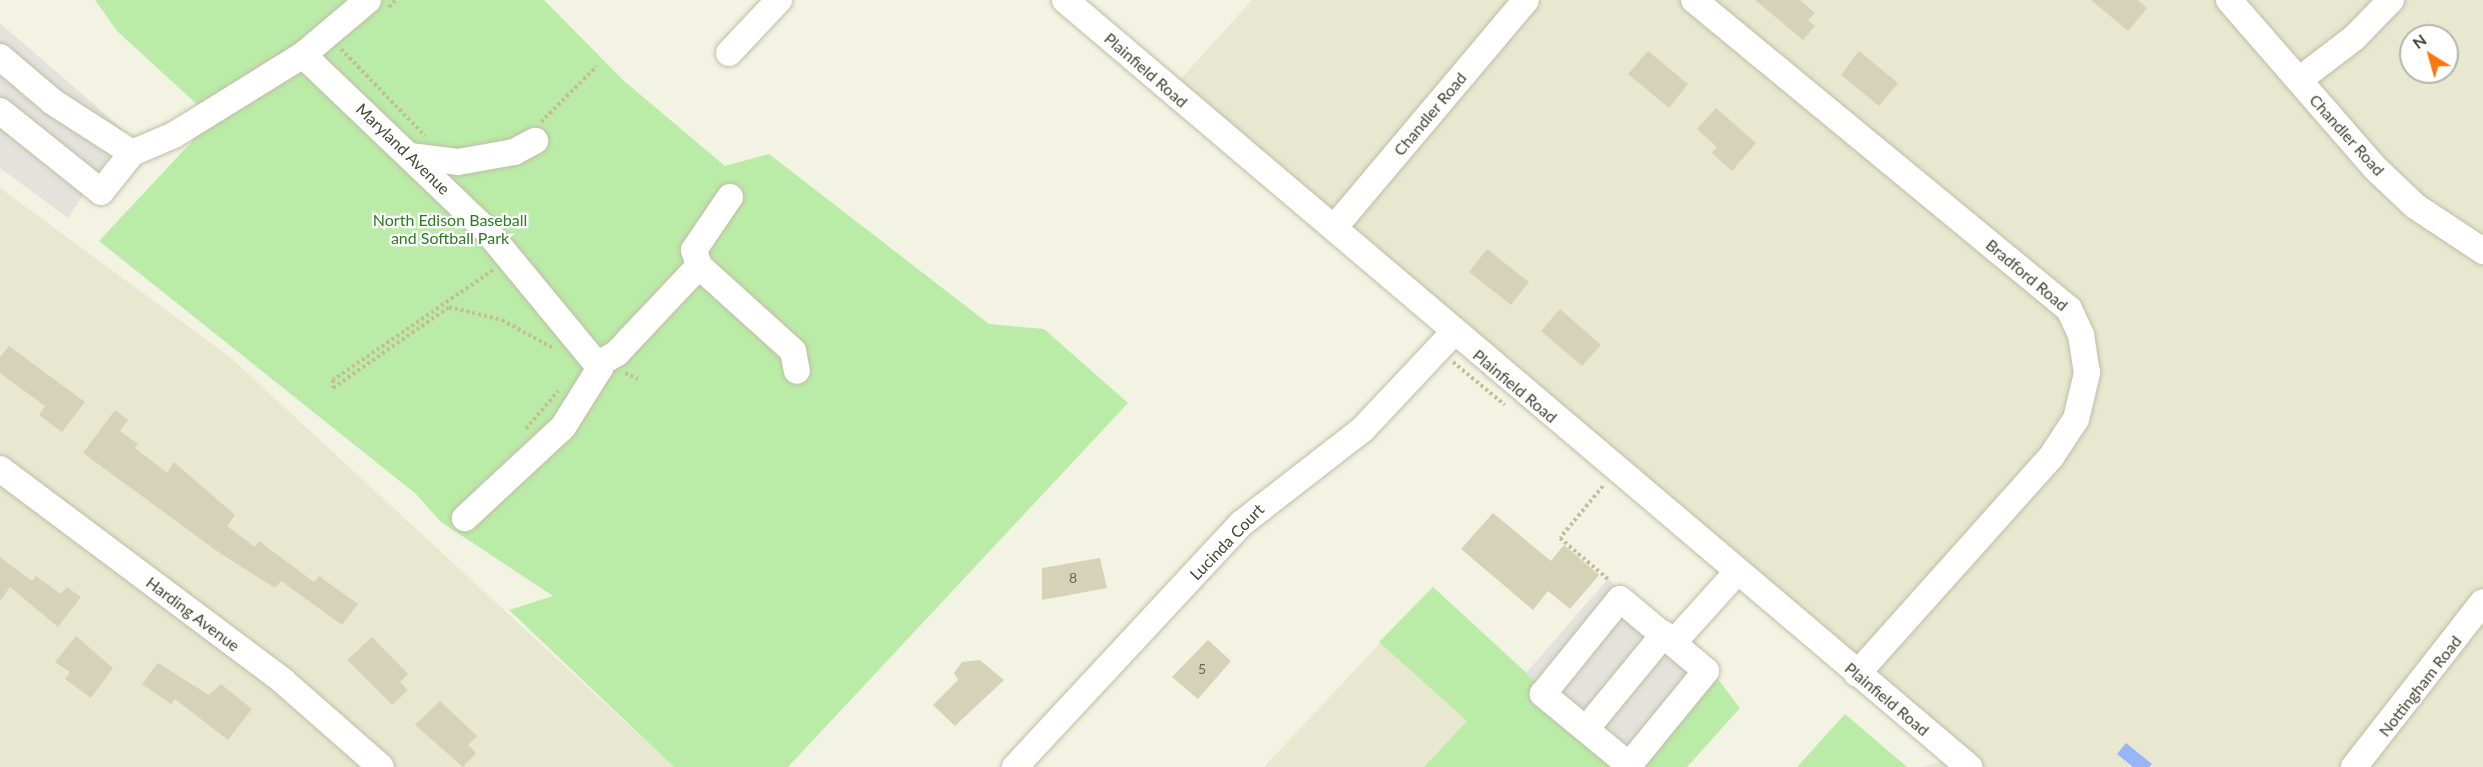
<!DOCTYPE html>
<html>
<head>
<meta charset="utf-8">
<style>
  body { margin:0 }
  #map { position:relative; width:2483px; height:767px; overflow:hidden; background:#f3f3e3; font-family:Lato,sans-serif }
  div>[style] { position:absolute }
  [style*='--x'] { left:calc(var(--x)*1px); top:calc(var(--y)*1px); width:calc(var(--w)*1px); rotate:calc(var(--a)*1deg) }
  .residential>* { inset:0; background:#e8e7d0 }
  .green>* { inset:0; background:#baeca7 }
  .parking>* { inset:0; background:#e3e2dc }
  .water>* { inset:0; background:#98b6f7 }
  .building>* { inset:0; background:#d6d2b7 }
  .path>* { height:4px; margin-top:-2px; transform-origin:0; background:repeating-linear-gradient(90deg,#c3bf94 0 3px,transparent 0 6px) }
  .roads { filter:drop-shadow(0 0 2px #c0bda5) drop-shadow(0 0 2px #c0bda5) }
  .minor>* { height:26px; margin:-13px; padding:0 13px; transform-origin:13px; border-radius:13px; background:#fff }
  span { translate:-50% -50%; white-space:nowrap; text-align:center; line-height:1.15; -webkit-text-stroke:4.5px #fff; paint-order:stroke }
  .number-label { font-size:14px; color:#6a6754 }
  .number-label span { -webkit-text-stroke-width:0 }
  .street-label { font-size:16px; color:#464333 }
  .park-label { font-size:16px; color:#2a7d20 }
  .north { position:absolute; left:2399px; top:24px; width:60px; height:60px; box-sizing:border-box; background:#fff; border:2px solid #b5b4ad; border-radius:50%; rotate:323deg; font-size:16px; font-weight:700; line-height:24px; text-align:center; color:#464333 }
  .north::after { content:''; display:block; margin:auto; width:21px; height:27px; background:#ff750e; clip-path:polygon(50% 0,100% 100%,50% 72%,0 100%) }
</style>
</head>
<body>
<div id="map">
  <div class="residential">
    <div style="clip-path:polygon(evenodd,1252px 0,2483px 0,2483px 767px,1921px 767px,1957px 758px,1170px 91px,1252px 0,2411px 36px,2447px 36px,2447px 72px,2411px 72px,2411px 36px)"></div>
    <div style="clip-path:polygon(0 188px,230px 357px,674px 767px,0 767px)"></div>
    <div style="clip-path:polygon(1433px 587px,1526px 673px,1630px 767px,1264px 767px)"></div>
  </div>
  <div class="green">
    <div style="clip-path:polygon(95px 0,544px 0,624px 81px,725px 166px,769px 154px,989px 324px,1044px 329px,1128px 403px,788px 767px,674px 767px,509px 610px,553px 596px,441px 522px,416px 494px,99px 241px,213px 119px,117px 31px)"></div>
    <div style="clip-path:polygon(1433px 587px,1620px 759px,1707px 665px,1740px 708px,1687px 767px,1424px 767px,1467px 721px,1379px 642px)"></div>
    <div style="clip-path:polygon(1845px 714px,1907px 767px,1797px 767px)"></div>
  </div>
  <div class="parking">
    <div style="clip-path:polygon(0 23px,126px 132px,68px 218px,0 168px)"></div>
    <div style="clip-path:polygon(1608px 579px,1707px 665px,1621px 759px,1526px 673px)"></div>
  </div>
  <div class="water">
    <div style="clip-path:polygon(2126px 743px,2152px 764px,2149px 767px,2133px 767px,2117px 754px)"></div>
  </div>
  <div class="building">
    <div style="clip-path:polygon(1755px 0,1800px 0,1815px 13px,1808px 20px,1815px 26px,1803px 40px)"></div>
    <div style="clip-path:polygon(2091px 0,2138px 0,2147px 8px,2128px 31px)"></div>
    <div style="clip-path:polygon(1648px 51px,1688px 84px,1669px 108px,1628px 74px)"></div>
    <div style="clip-path:polygon(1859px 51px,1898px 83px,1879px 106px,1841px 75px)"></div>
    <div style="clip-path:polygon(1716px 108px,1756px 143px,1732px 171px,1712px 153px,1717px 147px,1697px 129px)"></div>
    <div style="clip-path:polygon(1487px 249px,1529px 282px,1511px 305px,1469px 272px)"></div>
    <div style="clip-path:polygon(1560px 309px,1601px 345px,1582px 366px,1541px 331px)"></div>
    <div style="clip-path:polygon(9px 346px,85px 402px,62px 432px,39px 415px,45px 406px,0 373px,0 357px)"></div>
    <div style="clip-path:polygon(115px 410px,128px 420px,120px 431px,138px 444px,135px 448px,167px 473px,174px 462px,235px 515px,227px 526px,255px 547px,259px 541px,314px 582px,319px 576px,358px 604px,342px 625px,281px 581px,275px 588px,221px 554px,83px 453px)"></div>
    <div style="clip-path:polygon(1493px 513px,1551px 561px,1564px 545px,1599px 575px,1570px 609px,1548px 591px,1533px 610px,1461px 549px)"></div>
    <div style="clip-path:polygon(0 557px,32px 581px,36px 576px,61px 594px,67px 587px,81px 597px,58px 627px,10px 587px,0 601px)"></div>
    <div style="clip-path:polygon(1100px 558px,1107px 588px,1042px 600px,1042px 568px)"></div>
    <div style="clip-path:polygon(76px 636px,113px 668px,91px 698px,65px 679px,70px 672px,55px 662px)"></div>
    <div style="clip-path:polygon(372px 637px,408px 674px,400px 682px,408px 690px,392px 705px,347px 660px)"></div>
    <div style="clip-path:polygon(1208px 640px,1231px 661px,1198px 699px,1172px 677px)"></div>
    <div style="clip-path:polygon(980px 660px,1004px 680px,955px 726px,933px 705px,958px 680px,954px 673px,962px 662px)"></div>
    <div style="clip-path:polygon(158px 663px,209px 695px,221px 684px,252px 709px,228px 740px,175px 699px,171px 704px,142px 684px)"></div>
    <div style="clip-path:polygon(440px 701px,477px 736px,468px 745px,476px 753px,463px 767px,415px 725px)"></div>
  </div>
  <div class="path">
    <div style="--x:389;--y:7;--w:10;--a:-45"></div>
    <div style="--x:341;--y:49;--w:121;--a:46"></div>
    <div style="--x:541;--y:122;--w:79;--a:-45"></div>
    <div style="--x:493;--y:270;--w:194;--a:145.5"></div>
    <div style="--x:333;--y:380;--w:8;--a:90"></div>
    <div style="--x:333;--y:388;--w:141;--a:-34.9"></div>
    <div style="--x:449;--y:307;--w:55;--a:13.8"></div>
    <div style="--x:502;--y:320;--w:58;--a:28.8"></div>
    <div style="--x:1453;--y:362;--w:67;--a:39.6"></div>
    <div style="--x:625;--y:373;--w:14;--a:25"></div>
    <div style="--x:526;--y:429;--w:50;--a:-49.9"></div>
    <div style="--x:1603;--y:486;--w:67;--a:129.6"></div>
    <div style="--x:1560;--y:538;--w:63;--a:40.5"></div>
  </div>
  <div class="roads">
    <div class="minor">
      <div style="--x:1065;--y:0;--w:1186;--a:40.31"></div>
      <div style="--x:1694;--y:0;--w:486;--a:39.5"></div>
      <div style="--x:2069;--y:309;--w:29;--a:65"></div>
      <div style="--x:2081;--y:335;--w:38;--a:81"></div>
      <div style="--x:2087;--y:373;--w:47;--a:103.4"></div>
      <div style="--x:2076;--y:419;--w:45;--a:123.3"></div>
      <div style="--x:2051;--y:457;--w:291;--a:131.8"></div>
      <div style="--x:2229;--y:0;--w:223;--a:49"></div>
      <div style="--x:2375;--y:168;--w:55;--a:43.5"></div>
      <div style="--x:2415;--y:206;--w:82;--a:33.5"></div>
      <div style="--x:729;--y:53;--w:73;--a:-46.7"></div>
      <div style="--x:303;--y:55;--w:85;--a:-40.2"></div>
      <div style="--x:0;--y:57;--w:70;--a:40.3"></div>
      <div style="--x:53;--y:102;--w:94;--a:32.8"></div>
      <div style="--x:132;--y:153;--w:46;--a:-23.2"></div>
      <div style="--x:174;--y:135;--w:152;--a:-31.8"></div>
      <div style="--x:303;--y:55;--w:255;--a:43.7"></div>
      <div style="--x:487;--y:231;--w:178;--a:50.5"></div>
      <div style="--x:600;--y:368;--w:70;--a:122.1"></div>
      <div style="--x:563;--y:427;--w:134;--a:137.1"></div>
      <div style="--x:2299;--y:80;--w:69;--a:-37.4"></div>
      <div style="--x:2354;--y:38;--w:53;--a:-45.8"></div>
      <div style="--x:0;--y:111;--w:129;--a:38.7"></div>
      <div style="--x:101;--y:192;--w:50;--a:-51.5"></div>
      <div style="--x:410;--y:156;--w:48;--a:7.1"></div>
      <div style="--x:458;--y:162;--w:57;--a:-10.1"></div>
      <div style="--x:514;--y:152;--w:24;--a:-28"></div>
      <div style="--x:1334;--y:228;--w:298;--a:-49.9"></div>
      <div style="--x:699;--y:266;--w:17;--a:-107"></div>
      <div style="--x:694;--y:250;--w:64;--a:-55.8"></div>
      <div style="--x:600;--y:363;--w:20;--a:-30"></div>
      <div style="--x:617;--y:353;--w:120;--a:-46.7"></div>
      <div style="--x:699;--y:266;--w:127;--a:42.1"></div>
      <div style="--x:793;--y:351;--w:20;--a:79"></div>
      <div style="--x:0;--y:469;--w:354;--a:36.8"></div>
      <div style="--x:283;--y:681;--w:130;--a:41.3"></div>
      <div style="--x:1620;--y:599;--w:112;--a:39.9"></div>
      <div style="--x:1706;--y:671;--w:122;--a:129.3"></div>
      <div style="--x:1629;--y:765;--w:112;--a:-140.5"></div>
      <div style="--x:1543;--y:694;--w:122;--a:-51"></div>
      <div style="--x:1674;--y:642;--w:94;--a:-48"></div>
      <div style="--x:1586;--y:729;--w:123;--a:-50.6"></div>
      <div style="--x:1015;--y:767;--w:333;--a:-47.1"></div>
      <div style="--x:1242;--y:523;--w:152;--a:-37.8"></div>
      <div style="--x:1362;--y:430;--w:133;--a:-46.8"></div>
      <div style="--x:2354;--y:767;--w:209;--a:-52"></div>
    </div>
  </div>
  <div class="number-label">
    <span style="left:1073px;top:578px">8</span>
    <span style="left:1202px;top:669px">5</span>
  </div>
  <div class="street-label">
    <span style="left:1146px;top:70px;rotate:41deg">Plainfield Road</span>
    <span style="left:1430px;top:114px;rotate:-50deg">Chandler Road</span>
    <span style="left:2347px;top:135px;rotate:48deg">Chandler Road</span>
    <span style="left:403px;top:149px;rotate:44deg">Maryland Avenue</span>
    <span style="left:2027px;top:275px;rotate:40deg">Bradford Road</span>
    <span style="left:1515px;top:386px;rotate:40deg">Plainfield Road</span>
    <span style="left:1227px;top:542px;rotate:-46deg">Lucinda Court</span>
    <span style="left:193px;top:614px;rotate:37deg">Harding Avenue</span>
    <span style="left:2420px;top:686px;rotate:-52deg">Nottingham Road</span>
    <span style="left:1887px;top:699px;rotate:40deg">Plainfield Road</span>
  </div>
  <div class="park-label">
    <span style="left:450px;top:229px">North Edison Baseball<br>and Softball Park</span>
  </div>
  <div class="north">N</div>
</div>
</body>
</html>
